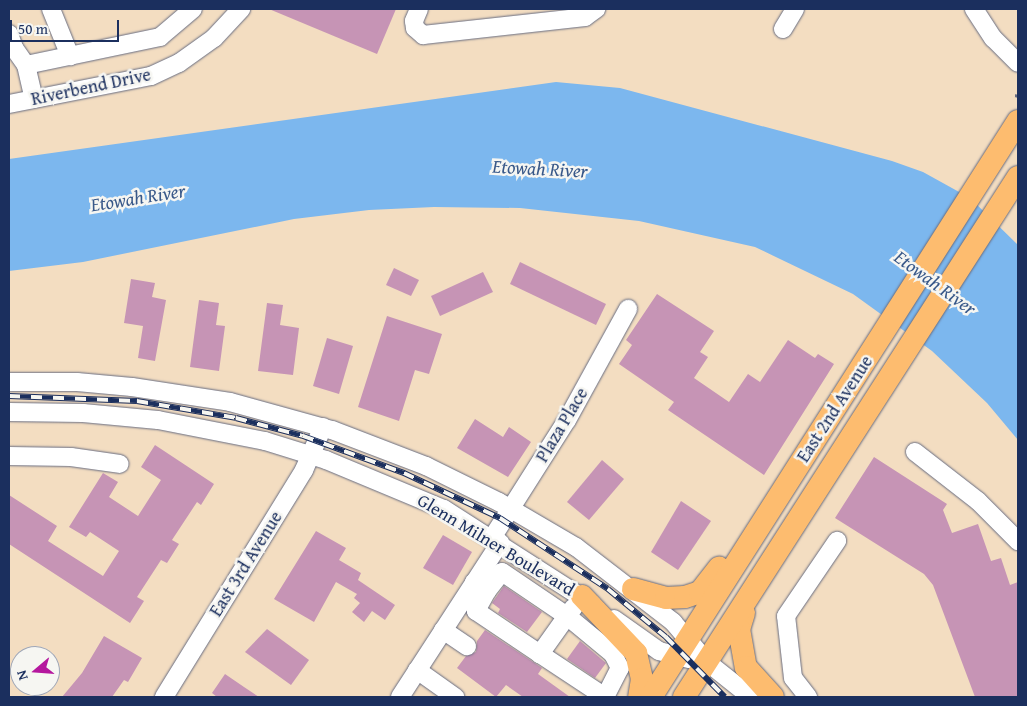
<!DOCTYPE html>
<html>
<head>
<meta charset="utf-8">
<style>
  body { margin:0 }
  #map { position:relative; width:1027px; height:706px; overflow:hidden; background:#f3ddc1; font-family:"Gentium Book Plus",serif }
  div>[style] { position:absolute }
  [style*='--x'] { left:calc(var(--x)*1px); top:calc(var(--y)*1px); width:calc(var(--w)*1px); rotate:calc(var(--a)*1deg) }
  .water>* { inset:0; background:#7cb7ee }
  .building>* { inset:0; background:#c694b5 }
  .path>* { height:2.5px; margin-top:-1.25px; transform-origin:0; background:repeating-linear-gradient(90deg,#676c81 0 4px,transparent 0 8px) }
  .roads { filter:drop-shadow(0 0 1px #676c81) drop-shadow(0 0 1px #676c81) }
  .minor>* { height:18px; margin:-9px; padding:0 9px; transform-origin:9px; border-radius:9px; background:#fff }
  .major>* { height:22px; margin:-11px; padding:0 11px; transform-origin:11px; border-radius:11px; background:#fdbc6f }
  .rail>* { height:5.5px; margin-top:-2.75px; transform-origin:0; background:repeating-linear-gradient(90deg,#f6f6f2 0 11px,#1b2f5e 0 22px); box-sizing:border-box; border-block:1px solid #1b2f5e }
  span { translate:-50% -50%; white-space:nowrap; text-align:center; line-height:1.15; -webkit-text-stroke:5px #f6f6f2; paint-order:stroke }
  .street-label { font-size:18px; color:#1b2f5e }
  .water-label { font-size:19px; color:#385889; font-style:italic }
  .frame { position:absolute; inset:0; border:10px solid #1b2f5e; pointer-events:none }
  .north { position:absolute; left:10px; top:646px; width:50px; height:50px; box-sizing:border-box; background:#f6f6f2; border:1px solid #9ea6b7; border-radius:50%; rotate:252deg; font-size:14px; font-weight:700; line-height:20px; text-align:center; color:#1b2f5e }
  .north::after { content:''; display:block; margin:auto; width:18px; height:22px; background:#b5179e; clip-path:polygon(50% 0,100% 100%,50% 72%,0 100%) }
  .scale { position:absolute; left:10px; top:20px; width:109px; height:22px; box-sizing:border-box; border:2px solid #1b2f5e; border-top:0; padding-left:6px; font-size:15px; line-height:18px; white-space:nowrap; color:#1b2f5e; -webkit-text-stroke:4px #f6f6f2; paint-order:stroke }
</style>
</head>
<body>
<div id="map">
  <div class="water">
    <div style="clip-path:polygon(556px 82px,620px 88px,892px 161px,923px 172px,970px 198px,1018px 245px,1018px 440px,987px 403px,932px 351px,853px 294px,755px 247px,639px 221px,520px 208px,434px 207px,369px 210px,294px 219px,83px 262px,9px 271px,9px 159px)"></div>
  </div>
  <div class="building">
    <div style="clip-path:polygon(269px 9px,396px 9px,377px 54px)"></div>
    <div style="clip-path:polygon(520px 262px,606px 304px,596px 325px,510px 284px)"></div>
    <div style="clip-path:polygon(394px 268px,419px 280px,411px 296px,386px 285px)"></div>
    <div style="clip-path:polygon(483px 272px,493px 292px,440px 316px,431px 296px)"></div>
    <div style="clip-path:polygon(131px 279px,155px 283px,152px 297px,166px 300px,155px 361px,138px 358px,143px 326px,124px 323px)"></div>
    <div style="clip-path:polygon(657px 294px,714px 331px,700px 352px,708px 357px,694px 378px,729px 402px,748px 374px,760px 382px,788px 340px,815px 358px,818px 354px,834px 364px,764px 475px,668px 410px,674px 402px,619px 364px,632px 345px,626px 340px)"></div>
    <div style="clip-path:polygon(199px 300px,219px 303px,216px 325px,225px 326px,219px 371px,190px 367px)"></div>
    <div style="clip-path:polygon(267px 303px,283px 305px,280px 325px,299px 328px,293px 375px,258px 371px)"></div>
    <div style="clip-path:polygon(387px 316px,442px 334px,429px 374px,415px 370px,399px 421px,358px 407px)"></div>
    <div style="clip-path:polygon(327px 338px,353px 346px,339px 394px,313px 386px)"></div>
    <div style="clip-path:polygon(475px 419px,503px 437px,509px 427px,531px 442px,508px 477px,457px 448px)"></div>
    <div style="clip-path:polygon(155px 445px,214px 484px,201px 505px,197px 502px,172px 540px,179px 544px,167px 563px,161px 560px,137px 597px,144px 601px,130px 623px,9px 544px,9px 495px,57px 526px,48px 541px,103px 576px,119px 551px,90px 532px,86px 537px,69px 527px,103px 473px,118px 482px,109px 497px,138px 516px,161px 480px,141px 467px)"></div>
    <div style="clip-path:polygon(874px 457px,947px 504px,943px 510px,952px 533px,978px 524px,991px 561px,1001px 558px,1010px 585px,1018px 582px,1018px 697px,975px 697px,933px 585px,924px 574px,835px 518px)"></div>
    <div style="clip-path:polygon(602px 460px,624px 479px,589px 520px,567px 502px)"></div>
    <div style="clip-path:polygon(681px 501px,711px 521px,678px 570px,651px 552px)"></div>
    <div style="clip-path:polygon(316px 531px,346px 548px,339px 560px,361px 573px,358px 580px,395px 605px,385px 620px,372px 611px,364px 622px,352px 612px,360px 603px,354px 598px,357px 594px,336px 582px,314px 622px,274px 599px)"></div>
    <div style="clip-path:polygon(443px 535px,472px 552px,453px 585px,423px 568px)"></div>
    <div style="clip-path:polygon(504px 586px,542px 612px,527px 632px,498px 613px,500px 609px,492px 603px)"></div>
    <div style="clip-path:polygon(267px 629px,309px 660px,291px 685px,245px 652px)"></div>
    <div style="clip-path:polygon(485px 630px,542px 668px,538px 674px,570px 697px,523px 697px,506px 685px,496px 697px,457px 668px,466px 656px,476px 652px,477px 641px)"></div>
    <div style="clip-path:polygon(104px 636px,142px 658px,128px 682px,124px 680px,112px 697px,62px 697px,82px 673px)"></div>
    <div style="clip-path:polygon(580px 641px,606px 663px,595px 678px,567px 659px)"></div>
    <div style="clip-path:polygon(225px 674px,244px 687px,259px 697px,217px 697px,212px 693px)"></div>
  </div>
  <div class="path">
    <div style="--x:1015;--y:95;--w:3;--a:18"></div>
  </div>
  <div class="roads">
    <div class="minor">
      <div style="--x:51;--y:9;--w:51;--a:68"></div>
      <div style="--x:419;--y:9;--w:13;--a:113"></div>
      <div style="--x:414;--y:21;--w:7;--a:82"></div>
      <div style="--x:415;--y:28;--w:11;--a:41"></div>
      <div style="--x:423;--y:35;--w:163;--a:-6.3"></div>
      <div style="--x:585;--y:17;--w:14;--a:-36"></div>
      <div style="--x:974;--y:9;--w:35;--a:57"></div>
      <div style="--x:993;--y:38;--w:35;--a:45"></div>
      <div style="--x:783;--y:29;--w:23;--a:-59"></div>
      <div style="--x:9;--y:34;--w:15;--a:70"></div>
      <div style="--x:14;--y:48;--w:5;--a:169"></div>
      <div style="--x:14;--y:48;--w:21;--a:55"></div>
      <div style="--x:26;--y:65;--w:35;--a:77"></div>
      <div style="--x:26;--y:65;--w:137;--a:-11.8"></div>
      <div style="--x:160;--y:37;--w:43;--a:-40.3"></div>
      <div style="--x:9;--y:104;--w:145;--a:-11.2"></div>
      <div style="--x:151;--y:76;--w:31;--a:-25"></div>
      <div style="--x:179;--y:63;--w:43;--a:-35.5"></div>
      <div style="--x:214;--y:38;--w:40;--a:-47"></div>
      <div style="--x:9;--y:382;--w:68;--a:0"></div>
      <div style="--x:77;--y:382;--w:55;--a:5.2"></div>
      <div style="--x:132;--y:387;--w:99;--a:8.7"></div>
      <div style="--x:230;--y:402;--w:106;--a:15.4"></div>
      <div style="--x:332;--y:430;--w:101;--a:21"></div>
      <div style="--x:426;--y:466;--w:81;--a:26.3"></div>
      <div style="--x:499;--y:502;--w:89;--a:30.3"></div>
      <div style="--x:576;--y:547;--w:123;--a:37.7"></div>
      <div style="--x:673;--y:622;--w:52;--a:49.6"></div>
      <div style="--x:707;--y:662;--w:56;--a:38.5"></div>
      <div style="--x:9;--y:412;--w:74;--a:0.8"></div>
      <div style="--x:83;--y:413;--w:75;--a:5.3"></div>
      <div style="--x:158;--y:420;--w:109;--a:11.1"></div>
      <div style="--x:265;--y:441;--w:64;--a:17.3"></div>
      <div style="--x:326;--y:460;--w:128;--a:22.6"></div>
      <div style="--x:444;--y:509;--w:176;--a:32.7"></div>
      <div style="--x:915;--y:452;--w:80;--a:37.9"></div>
      <div style="--x:978;--y:501;--w:57;--a:45"></div>
      <div style="--x:9;--y:456;--w:62;--a:0.9"></div>
      <div style="--x:71;--y:457;--w:49;--a:8.1"></div>
      <div style="--x:492;--y:538;--w:140;--a:-57.6"></div>
      <div style="--x:567;--y:420;--w:127;--a:-61.2"></div>
      <div style="--x:474;--y:582;--w:16;--a:35"></div>
      <div style="--x:487;--y:591;--w:23;--a:119"></div>
      <div style="--x:476;--y:611;--w:77;--a:33.9"></div>
      <div style="--x:540;--y:654;--w:78;--a:33.5"></div>
      <div style="--x:605;--y:697;--w:33;--a:-63"></div>
      <div style="--x:620;--y:668;--w:16;--a:-117"></div>
      <div style="--x:613;--y:654;--w:60;--a:-140.4"></div>
      <div style="--x:567;--y:616;--w:47;--a:125.4"></div>
      <div style="--x:487;--y:591;--w:24;--a:-52"></div>
      <div style="--x:502;--y:572;--w:78;--a:34.1"></div>
      <div style="--x:567;--y:616;--w:11;--a:-52"></div>
      <div style="--x:614;--y:619;--w:55;--a:35.4"></div>
      <div style="--x:659;--y:651;--w:31;--a:15"></div>
      <div style="--x:443;--y:630;--w:29;--a:34"></div>
      <div style="--x:417;--y:670;--w:47;--a:35.4"></div>
      <div style="--x:164;--y:697;--w:267;--a:-58.3"></div>
      <div style="--x:304;--y:470;--w:47;--a:-66.2"></div>
      <div style="--x:400;--y:697;--w:184;--a:-57"></div>
      <div style="--x:808;--y:697;--w:24;--a:-128"></div>
      <div style="--x:793;--y:678;--w:62;--a:-96.4"></div>
      <div style="--x:786;--y:616;--w:91;--a:-55.8"></div>
    </div>
    <div class="major">
      <div style="--x:633;--y:589;--w:34;--a:15"></div>
      <div style="--x:666;--y:598;--w:19;--a:-3"></div>
      <div style="--x:685;--y:597;--w:16;--a:-18"></div>
      <div style="--x:700;--y:592;--w:31;--a:-52"></div>
      <div style="--x:582;--y:596;--w:79;--a:46.5"></div>
      <div style="--x:636;--y:653;--w:27;--a:77"></div>
      <div style="--x:642;--y:679;--w:18;--a:99"></div>
      <div style="--x:744;--y:613;--w:17;--a:107"></div>
      <div style="--x:739;--y:629;--w:39;--a:80"></div>
      <div style="--x:746;--y:667;--w:40;--a:48"></div>
      <div style="--x:651;--y:697;--w:683;--a:-57.5"></div>
      <div style="--x:684;--y:697;--w:618;--a:-57.29"></div>
    </div>
  </div>
  <div class="rail">
    <div style="--x:9;--y:396;--w:128;--a:2.2"></div>
    <div style="--x:137;--y:401;--w:100;--a:9.7"></div>
    <div style="--x:236;--y:418;--w:69;--a:15"></div>
    <div style="--x:303;--y:436;--w:108;--a:20.1"></div>
    <div style="--x:404;--y:473;--w:106;--a:25.1"></div>
    <div style="--x:500;--y:518;--w:129;--a:33.3"></div>
    <div style="--x:608;--y:589;--w:75;--a:39.6"></div>
    <div style="--x:666;--y:637;--w:84;--a:45.5"></div>
  </div>
  <div class="street-label">
    <span style="left:91px;top:87px;rotate:-12deg">Riverbend Drive</span>
    <span style="left:835px;top:409px;rotate:-57deg">East 2nd Avenue</span>
    <span style="left:562px;top:425px;rotate:-59deg">Plaza Place</span>
    <span style="left:496px;top:545px;rotate:31deg">Glenn Milner Boulevard</span>
    <span style="left:246px;top:564px;rotate:-58deg">East 3rd Avenue</span>
  </div>
  <div class="water-label">
    <span style="left:540px;top:169px;rotate:3deg">Etowah River</span>
    <span style="left:138px;top:198px;rotate:-9deg">Etowah River</span>
    <span style="left:935px;top:283px;rotate:36deg">Etowah River</span>
  </div>
  <div class="frame"></div>
  <div class="north">N</div>
  <div class="scale">50 m</div>
</div>
</body>
</html>
